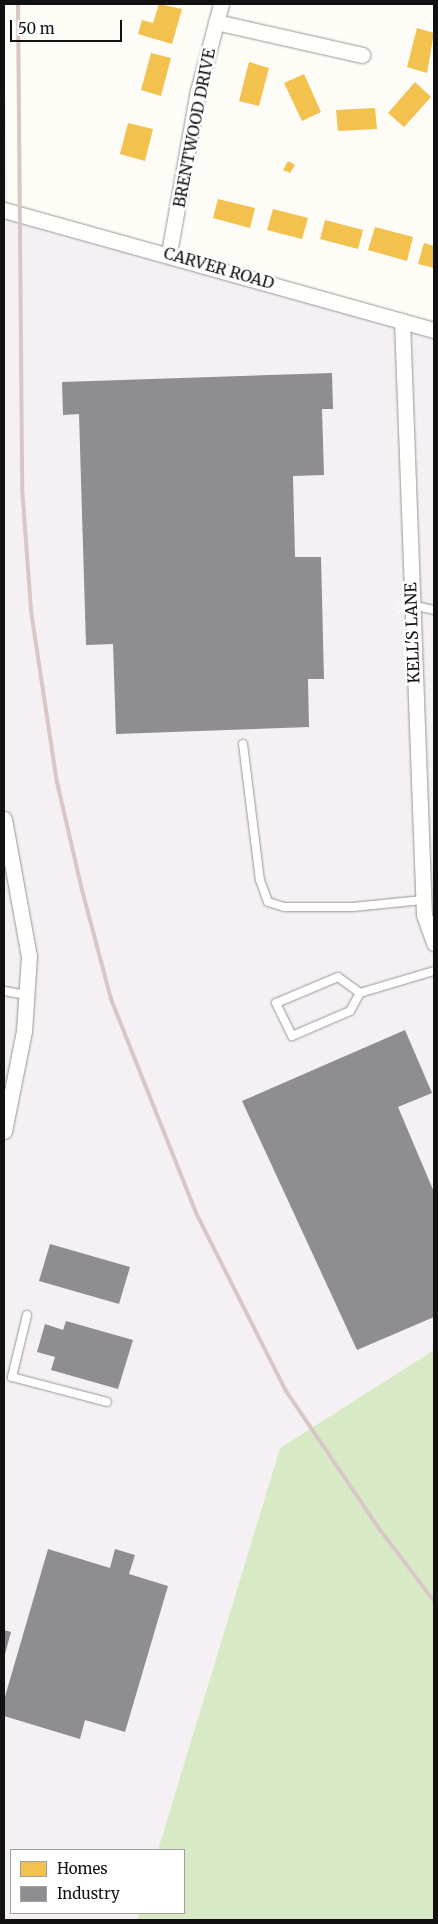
<!DOCTYPE html>
<html>
<head>
<meta charset="utf-8">
<style>
  body { margin:0 }
  #map { position:relative; width:438px; height:1924px; overflow:hidden; background:#fdfcf7; font-family:Merriweather,serif }
  div>[style] { position:absolute }
  [style*='--x'] { left:calc(var(--x)*1px); top:calc(var(--y)*1px); width:calc(var(--w)*1px); rotate:calc(var(--a)*1deg) }
  .industrial>* { inset:0; background:#f5f0f3 }
  .forest>* { inset:0; background:#d8eac5 }
  .homes>* { inset:0; background:#f2c14e }
  .industry>* { inset:0; background:#8d8d92 }
  .roads { filter:drop-shadow(0 0 1px #979795) drop-shadow(0 0 1px #979795) }
  .service>* { height:8px; margin:-4px; padding:0 4px; transform-origin:4px; border-radius:4px; background:#fffffe }
  .minor>* { height:15px; margin:-7.5px; padding:0 7.5px; transform-origin:7.5px; border-radius:7.5px; background:#fffffe }
  .rail>* { height:4px; margin:-2px; padding:0 2px; transform-origin:2px; border-radius:2px; background:#d9c6c7 }
  span { translate:-50% -50%; white-space:nowrap; text-align:center; line-height:1.15; -webkit-text-stroke:5px #fff; paint-order:stroke }
  .street-label { font-size:16px; color:#111 }
  .frame { position:absolute; inset:0; border:5px solid #111; pointer-events:none }
  .legend { position:absolute; left:10px; top:1849px; width:175px; height:65px; box-sizing:border-box; background:#fff; border:1px solid #a0a0a0; margin:0; padding:6px 9px; list-style:none; font-size:15px; color:#111 }
  .legend li { display:flex; align-items:center; gap:10px; height:25px }
  .legend b { width:25px; border:1px solid #a0a0a0 }
  .scale { position:absolute; left:10px; top:20px; width:112px; height:22px; box-sizing:border-box; border:2px solid #111; border-top:0; padding-left:6px; font-size:15px; line-height:18px; white-space:nowrap; color:#111; -webkit-text-stroke:4px #fff; paint-order:stroke }
</style>
</head>
<body>
<div id="map">
  <div class="industrial">
    <div style="clip-path:polygon(4px 28px,8px 217px,434px 331px,434px 1350px,280px 1448px,158px 1850px,11px 1850px,11px 1913px,140px 1913px,137px 1920px,4px 1920px)"></div>
  </div>
  <div class="forest">
    <div style="clip-path:polygon(434px 1350px,434px 1920px,137px 1920px,140px 1913px,184px 1913px,184px 1850px,158px 1850px,280px 1448px)"></div>
  </div>
  <div class="homes">
    <div style="clip-path:polygon(159px 4px,182px 9px,172px 44px,138px 34px,142px 20px,153px 23px)"></div>
    <div style="clip-path:polygon(417px 28px,434px 33px,427px 73px,407px 67px)"></div>
    <div style="clip-path:polygon(151px 53px,171px 58px,161px 96px,141px 90px)"></div>
    <div style="clip-path:polygon(249px 62px,269px 68px,259px 106px,239px 101px)"></div>
    <div style="clip-path:polygon(304px 74px,321px 112px,302px 121px,284px 83px)"></div>
    <div style="clip-path:polygon(415px 82px,431px 97px,404px 127px,388px 113px)"></div>
    <div style="clip-path:polygon(375px 108px,377px 129px,338px 131px,336px 110px)"></div>
    <div style="clip-path:polygon(128px 123px,153px 129px,145px 161px,120px 154px)"></div>
    <div style="clip-path:polygon(288px 161px,295px 165px,290px 173px,283px 170px)"></div>
    <div style="clip-path:polygon(218px 199px,255px 208px,250px 228px,213px 218px)"></div>
    <div style="clip-path:polygon(273px 209px,308px 218px,302px 239px,267px 230px)"></div>
    <div style="clip-path:polygon(325px 220px,363px 230px,358px 249px,320px 239px)"></div>
    <div style="clip-path:polygon(375px 227px,413px 237px,407px 261px,368px 250px)"></div>
    <div style="clip-path:polygon(424px 243px,434px 246px,434px 268px,418px 264px)"></div>
  </div>
  <div class="industry">
    <div style="clip-path:polygon(332px 373px,333px 409px,322px 409px,324px 475px,293px 476px,295px 557px,321px 557px,324px 679px,308px 679px,309px 727px,116px 734px,113px 644px,86px 645px,79px 414px,63px 415px,62px 382px)"></div>
    <div style="clip-path:polygon(405px 1030px,432px 1093px,398px 1107px,434px 1192px,434px 1317px,357px 1350px,242px 1101px)"></div>
    <div style="clip-path:polygon(50px 1244px,130px 1267px,119px 1304px,39px 1281px)"></div>
    <div style="clip-path:polygon(66px 1321px,133px 1340px,118px 1389px,51px 1370px,55px 1357px,37px 1352px,45px 1324px,63px 1330px)"></div>
    <div style="clip-path:polygon(48px 1549px,110px 1568px,115px 1549px,135px 1555px,129px 1574px,168px 1586px,125px 1732px,85px 1720px,80px 1739px,4px 1716px,4px 1700px)"></div>
    <div style="clip-path:polygon(4px 1630px,11px 1632px,4px 1658px)"></div>
  </div>
  <div class="roads">
    <div class="service">
      <div style="--x:411;--y:605;--w:24;--a:12"></div>
      <div style="--x:243;--y:744;--w:137;--a:82.9"></div>
      <div style="--x:260;--y:880;--w:23;--a:70"></div>
      <div style="--x:268;--y:902;--w:17;--a:17"></div>
      <div style="--x:284;--y:907;--w:69;--a:0"></div>
      <div style="--x:353;--y:907;--w:70;--a:-5.7"></div>
      <div style="--x:4;--y:991;--w:23;--a:10"></div>
      <div style="--x:360;--y:993;--w:27;--a:-144"></div>
      <div style="--x:338;--y:977;--w:67;--a:157.2"></div>
      <div style="--x:276;--y:1003;--w:37;--a:64"></div>
      <div style="--x:292;--y:1036;--w:63;--a:-23.3"></div>
      <div style="--x:350;--y:1011;--w:21;--a:-61"></div>
      <div style="--x:360;--y:993;--w:77;--a:-16.6"></div>
      <div style="--x:27;--y:1315;--w:64;--a:103.6"></div>
      <div style="--x:12;--y:1377;--w:98;--a:14.7"></div>
    </div>
    <div class="minor">
      <div style="--x:216;--y:22;--w:150;--a:12.7"></div>
      <div style="--x:4;--y:210;--w:446;--a:15.6"></div>
      <div style="--x:169;--y:253;--w:165;--a:-79.9"></div>
      <div style="--x:198;--y:91;--w:90;--a:-75.2"></div>
      <div style="--x:402;--y:321;--w:594;--a:87.88"></div>
      <div style="--x:424;--y:915;--w:30;--a:70"></div>
      <div style="--x:4;--y:819;--w:139;--a:79.7"></div>
      <div style="--x:29;--y:956;--w:75;--a:93.8"></div>
      <div style="--x:24;--y:1031;--w:102;--a:101.3"></div>
    </div>
  </div>
  <div class="rail">
    <div style="--x:18;--y:4;--w:483;--a:89.5"></div>
    <div style="--x:22;--y:487;--w:124;--a:85.8"></div>
    <div style="--x:31;--y:611;--w:173;--a:81.4"></div>
    <div style="--x:57;--y:782;--w:111;--a:77"></div>
    <div style="--x:82;--y:890;--w:113;--a:75.1"></div>
    <div style="--x:111;--y:999;--w:232;--a:68.3"></div>
    <div style="--x:197;--y:1215;--w:197;--a:63.2"></div>
    <div style="--x:286;--y:1391;--w:168;--a:55.9"></div>
    <div style="--x:380;--y:1530;--w:89;--a:52.7"></div>
  </div>
  <div class="street-label">
    <span style="left:194px;top:128px;rotate:-79deg">BRENTWOOD DRIVE</span>
    <span style="left:219px;top:268px;rotate:16deg">CARVER ROAD</span>
    <span style="left:412px;top:633px;rotate:-92deg">KELL'S LANE</span>
  </div>
  <div class="frame"></div>
  <ul class="legend">
  <li><b style="height:14px;background:#f2c14e"></b>Homes</li>
  <li><b style="height:14px;background:#8d8d92"></b>Industry</li>
  </ul>
  <div class="scale">50 m</div>
</div>
</body>
</html>
